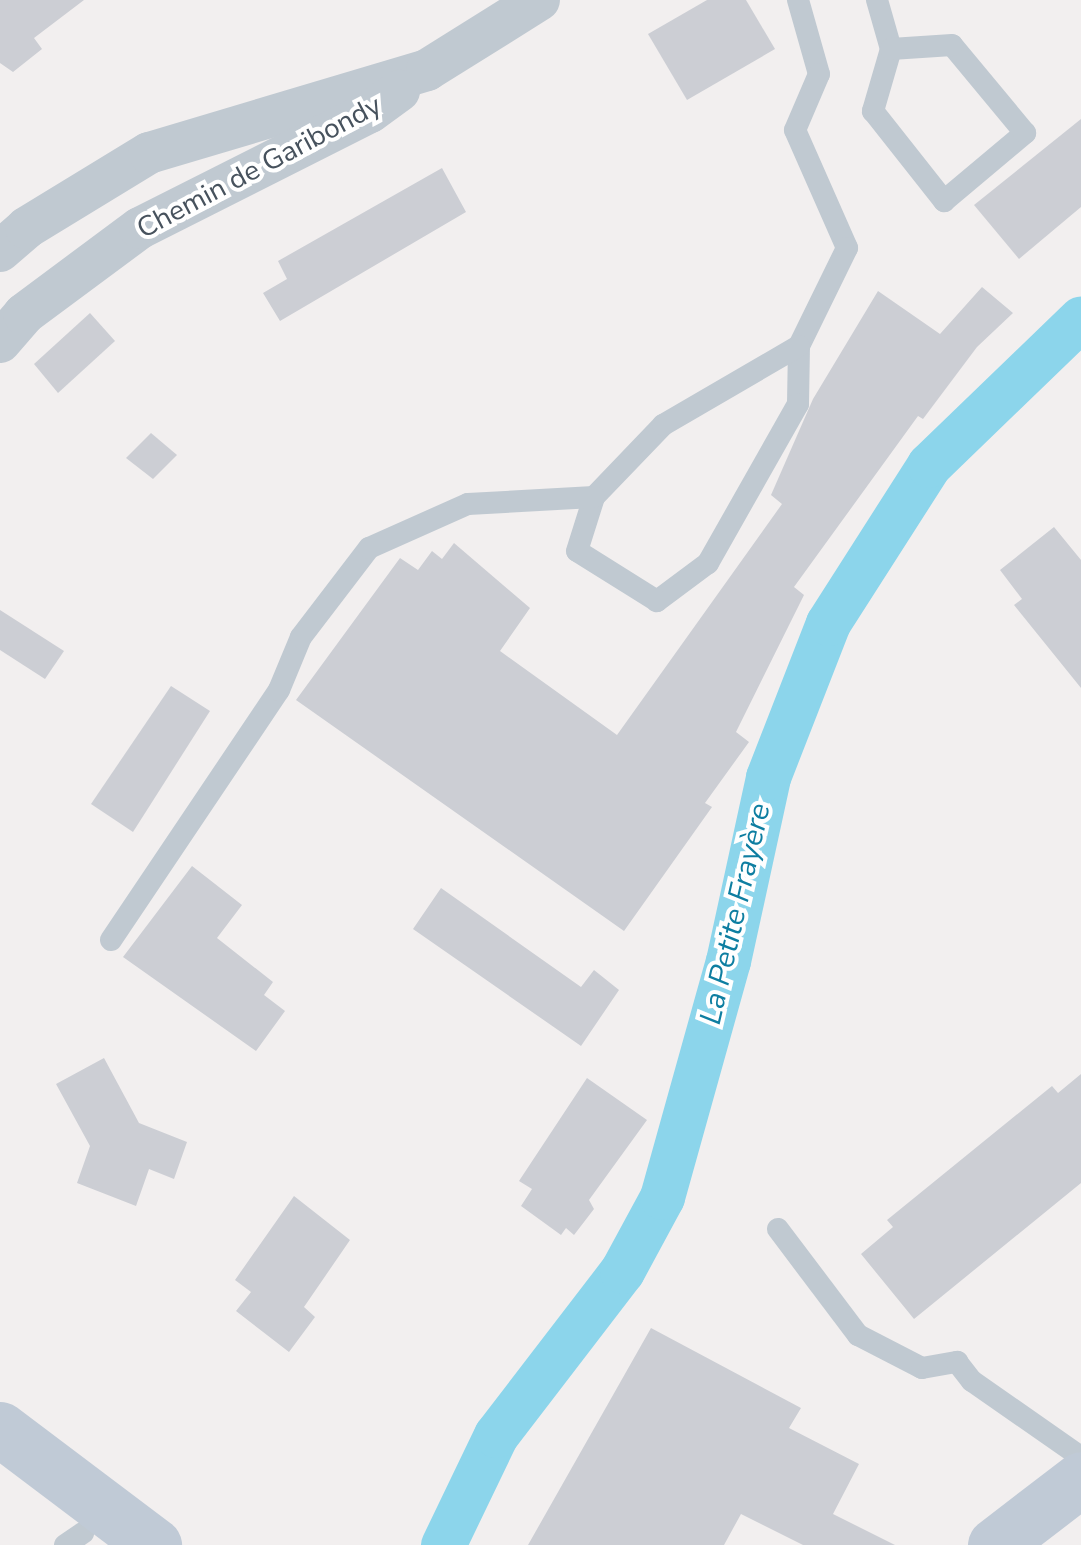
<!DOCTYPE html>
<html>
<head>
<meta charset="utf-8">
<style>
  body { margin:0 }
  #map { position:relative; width:1081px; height:1545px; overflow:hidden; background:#f2efef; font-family:"Nunito Sans",sans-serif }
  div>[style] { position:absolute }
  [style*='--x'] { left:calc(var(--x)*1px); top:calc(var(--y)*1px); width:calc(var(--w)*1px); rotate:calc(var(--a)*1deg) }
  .canal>* { height:45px; margin:-22.5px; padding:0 22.5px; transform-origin:22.5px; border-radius:22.5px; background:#8cd5eb }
  .building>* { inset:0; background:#ccced4 }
  .lane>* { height:22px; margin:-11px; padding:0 11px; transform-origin:11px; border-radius:11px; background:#c0c9d1 }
  .street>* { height:42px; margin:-21px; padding:0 21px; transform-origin:21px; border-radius:21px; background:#c0c9d1 }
  .secondary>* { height:55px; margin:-27.5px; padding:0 27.5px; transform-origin:27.5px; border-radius:27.5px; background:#c0cad6 }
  span { translate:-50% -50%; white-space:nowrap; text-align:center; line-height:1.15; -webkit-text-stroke:8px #fff; paint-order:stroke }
  .street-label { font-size:28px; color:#47525d }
  .water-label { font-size:30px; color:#0e7ea1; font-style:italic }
</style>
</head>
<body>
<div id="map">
  <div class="canal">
    <div style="--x:443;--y:1545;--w:122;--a:-64.3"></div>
    <div style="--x:496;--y:1435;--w:207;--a:-52.5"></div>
    <div style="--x:622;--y:1271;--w:84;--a:-61.6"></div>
    <div style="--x:662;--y:1197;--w:245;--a:-74.4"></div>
    <div style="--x:728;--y:961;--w:188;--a:-77.7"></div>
    <div style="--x:768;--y:777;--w:165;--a:-68.7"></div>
    <div style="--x:828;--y:623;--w:188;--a:-57.4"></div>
    <div style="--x:929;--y:465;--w:211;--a:-44"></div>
  </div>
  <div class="building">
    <div style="clip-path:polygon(0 0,84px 0,34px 38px,42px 49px,13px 72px,0 63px)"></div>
    <div style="clip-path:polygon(707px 0,746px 0,775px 49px,687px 100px,648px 34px)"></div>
    <div style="clip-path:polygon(1081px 119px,1081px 207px,1019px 259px,974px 205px)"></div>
    <div style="clip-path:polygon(442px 168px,466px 212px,280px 321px,263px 293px,287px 279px,278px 261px)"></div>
    <div style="clip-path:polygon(982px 287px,1013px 313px,977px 347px,923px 419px,918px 416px,794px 587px,804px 595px,736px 732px,749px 742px,705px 803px,712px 807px,624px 931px,296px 700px,400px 558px,418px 570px,432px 551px,442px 559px,454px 543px,530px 608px,500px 651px,617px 735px,782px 504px,771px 495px,813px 399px,878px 291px,940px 334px)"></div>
    <div style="clip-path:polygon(90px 313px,115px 341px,58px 393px,34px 364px)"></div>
    <div style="clip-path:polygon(151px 433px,177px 455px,153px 479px,126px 458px)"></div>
    <div style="clip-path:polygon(1054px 527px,1081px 560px,1081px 688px,1014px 605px,1022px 599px,1000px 570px)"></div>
    <div style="clip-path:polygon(0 610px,64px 651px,45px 679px,0 650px)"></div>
    <div style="clip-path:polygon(171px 686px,210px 711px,133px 832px,91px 804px)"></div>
    <div style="clip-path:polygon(192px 866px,242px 905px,217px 938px,273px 982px,264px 995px,285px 1011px,256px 1051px,123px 957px)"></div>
    <div style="clip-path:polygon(441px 888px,581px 987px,594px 970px,619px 990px,581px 1046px,413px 929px)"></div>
    <div style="clip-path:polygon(104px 1058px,139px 1123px,187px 1142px,174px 1179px,149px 1169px,136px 1206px,77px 1183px,90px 1146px,56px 1084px)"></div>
    <div style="clip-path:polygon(1081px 1074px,1081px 1183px,914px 1319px,861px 1254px,893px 1227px,887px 1220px,1052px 1086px,1058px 1093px)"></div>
    <div style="clip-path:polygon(587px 1078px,647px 1120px,589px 1200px,594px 1209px,574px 1235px,566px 1228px,561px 1235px,521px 1206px,532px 1189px,519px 1181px)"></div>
    <div style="clip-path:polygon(294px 1196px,350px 1240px,304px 1307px,315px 1317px,289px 1352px,236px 1311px,251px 1292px,235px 1280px)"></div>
    <div style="clip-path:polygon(651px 1328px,801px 1408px,789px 1428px,859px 1464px,833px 1514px,895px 1545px,803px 1545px,741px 1514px,724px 1545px,528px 1545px)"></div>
  </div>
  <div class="lane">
    <div style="--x:798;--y:0;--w:77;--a:74.2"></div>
    <div style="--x:819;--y:74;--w:61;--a:113.2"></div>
    <div style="--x:795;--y:130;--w:129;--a:66.2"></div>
    <div style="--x:847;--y:248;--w:109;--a:116.1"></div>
    <div style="--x:799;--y:346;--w:58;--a:91"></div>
    <div style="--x:798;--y:404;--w:183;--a:119.5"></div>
    <div style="--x:708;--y:563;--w:64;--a:143.3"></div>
    <div style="--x:657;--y:601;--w:94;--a:-148"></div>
    <div style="--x:577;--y:551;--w:57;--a:-72.5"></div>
    <div style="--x:594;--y:497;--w:100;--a:-46.2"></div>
    <div style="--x:663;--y:425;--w:157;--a:-30.2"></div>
    <div style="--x:877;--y:0;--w:51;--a:74.1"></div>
    <div style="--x:891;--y:49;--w:65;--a:106.2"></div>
    <div style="--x:873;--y:111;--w:115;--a:51.7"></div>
    <div style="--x:944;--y:201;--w:106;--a:-40"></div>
    <div style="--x:1025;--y:133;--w:114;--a:-129.7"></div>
    <div style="--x:952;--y:45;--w:61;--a:176.2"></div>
    <div style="--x:111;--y:940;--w:301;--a:-56.1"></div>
    <div style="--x:279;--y:690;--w:57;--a:-67.5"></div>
    <div style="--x:301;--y:637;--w:112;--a:-52.6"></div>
    <div style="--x:369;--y:548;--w:108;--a:-24"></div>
    <div style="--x:468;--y:504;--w:126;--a:-3.2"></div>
    <div style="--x:778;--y:1229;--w:133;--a:53"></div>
    <div style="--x:858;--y:1335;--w:72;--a:27.3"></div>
    <div style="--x:922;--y:1368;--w:36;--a:-10"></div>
    <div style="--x:957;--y:1362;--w:24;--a:52"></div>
    <div style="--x:972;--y:1381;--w:133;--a:34.9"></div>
    <div style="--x:65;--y:1545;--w:22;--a:-34"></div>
  </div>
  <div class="street">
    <div style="--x:0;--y:251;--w:35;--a:-41"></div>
    <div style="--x:26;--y:228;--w:144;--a:-31.4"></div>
    <div style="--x:149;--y:153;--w:290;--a:-16.6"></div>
    <div style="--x:427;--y:70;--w:132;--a:-32"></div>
    <div style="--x:0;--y:342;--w:37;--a:-49"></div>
    <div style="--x:24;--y:314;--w:144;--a:-36.6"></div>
    <div style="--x:140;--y:228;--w:258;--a:-26.8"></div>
    <div style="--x:370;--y:112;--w:36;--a:-36"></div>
  </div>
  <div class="secondary">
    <div style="--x:0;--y:1429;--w:193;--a:37"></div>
    <div style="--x:995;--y:1545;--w:108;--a:-37.5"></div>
  </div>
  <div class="street-label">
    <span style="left:259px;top:167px;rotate:-28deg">Chemin de Garibondy</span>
  </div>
  <div class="water-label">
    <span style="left:736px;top:914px;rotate:-77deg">La Petite Frayère</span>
  </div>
</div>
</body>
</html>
